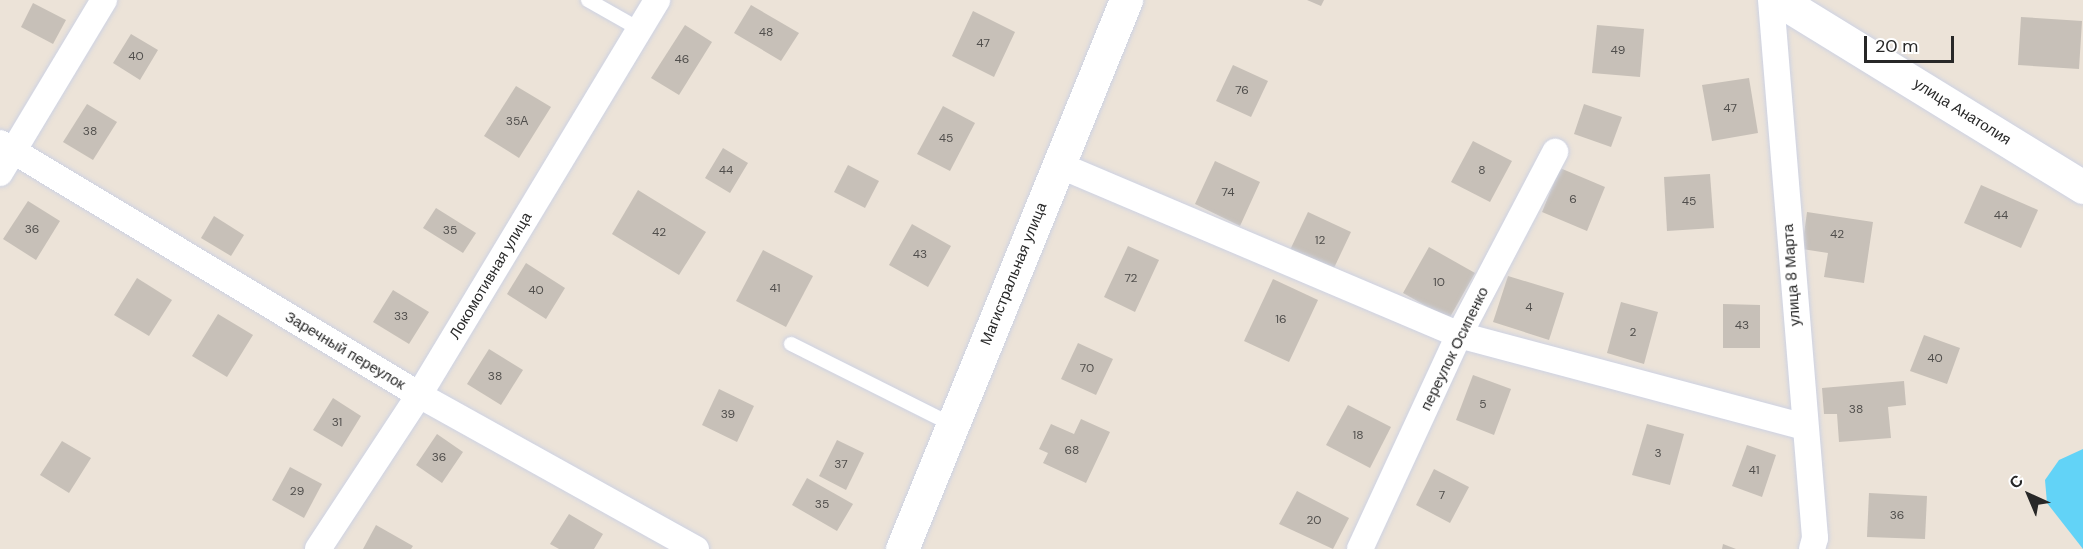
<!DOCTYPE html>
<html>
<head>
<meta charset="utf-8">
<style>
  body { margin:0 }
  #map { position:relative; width:2083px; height:549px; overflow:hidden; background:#ece3d8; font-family:"DM Sans",sans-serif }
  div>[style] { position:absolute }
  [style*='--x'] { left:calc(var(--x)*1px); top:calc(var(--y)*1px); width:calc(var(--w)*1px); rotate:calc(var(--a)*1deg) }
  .water>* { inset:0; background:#62d3f7 }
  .building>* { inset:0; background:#c7c0b8 }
  .roads { filter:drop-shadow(0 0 2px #cdd2e3) drop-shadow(0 0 2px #cdd2e3) }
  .service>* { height:14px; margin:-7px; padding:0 7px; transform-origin:7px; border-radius:7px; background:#fff }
  .minor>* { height:26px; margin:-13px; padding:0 13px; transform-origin:13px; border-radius:13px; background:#fff }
  .tertiary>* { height:33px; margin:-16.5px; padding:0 16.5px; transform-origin:16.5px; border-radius:16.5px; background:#fff }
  span { translate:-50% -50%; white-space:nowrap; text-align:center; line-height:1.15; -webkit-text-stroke:5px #fff; paint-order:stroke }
  .number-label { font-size:12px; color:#504e4c }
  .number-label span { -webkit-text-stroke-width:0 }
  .street-label { font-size:15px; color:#282828 }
  .north { position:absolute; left:1999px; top:465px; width:60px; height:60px; -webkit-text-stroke:4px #fff; paint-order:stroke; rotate:316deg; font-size:16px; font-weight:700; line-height:24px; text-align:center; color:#282828 }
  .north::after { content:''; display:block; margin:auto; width:21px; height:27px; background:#282828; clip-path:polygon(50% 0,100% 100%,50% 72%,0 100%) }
  .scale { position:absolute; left:1864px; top:36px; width:90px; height:27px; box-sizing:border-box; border:3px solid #282828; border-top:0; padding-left:8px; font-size:18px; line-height:21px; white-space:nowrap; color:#282828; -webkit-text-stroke:4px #fff; paint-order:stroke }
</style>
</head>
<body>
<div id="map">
  <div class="water">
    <div style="clip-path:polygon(2083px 449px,2083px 549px,2047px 503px,2045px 480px,2059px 460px)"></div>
  </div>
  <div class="building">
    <div style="clip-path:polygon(1307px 0,1324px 0,1321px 6px)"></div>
    <div style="clip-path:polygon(33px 3px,66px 20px,53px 44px,21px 27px)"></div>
    <div style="clip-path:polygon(751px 5px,799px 33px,781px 61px,734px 33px)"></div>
    <div style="clip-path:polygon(973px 11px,1015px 32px,994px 77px,952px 56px)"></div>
    <div style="clip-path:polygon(2021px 17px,2082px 21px,2079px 69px,2018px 65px)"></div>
    <div style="clip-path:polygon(685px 25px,712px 42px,679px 95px,651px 78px)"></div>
    <div style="clip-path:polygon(1597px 25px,1644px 29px,1640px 77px,1592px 73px)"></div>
    <div style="clip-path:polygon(131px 34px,158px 50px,140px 80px,113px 63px)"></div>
    <div style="clip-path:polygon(1233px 65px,1268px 81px,1251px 117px,1216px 101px)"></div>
    <div style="clip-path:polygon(1749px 78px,1758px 133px,1712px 141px,1702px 85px)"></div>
    <div style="clip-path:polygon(516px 86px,551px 107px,519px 158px,484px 136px)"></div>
    <div style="clip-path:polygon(87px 104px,117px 122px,93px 160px,63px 142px)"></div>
    <div style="clip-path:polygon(1584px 104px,1622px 117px,1611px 147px,1574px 134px)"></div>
    <div style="clip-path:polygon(943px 106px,975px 123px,950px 171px,917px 154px)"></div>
    <div style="clip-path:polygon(1473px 141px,1512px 161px,1490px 202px,1451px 182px)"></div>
    <div style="clip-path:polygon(723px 148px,748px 163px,730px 193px,705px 178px)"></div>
    <div style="clip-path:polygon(1215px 161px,1260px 182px,1240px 226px,1195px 204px)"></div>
    <div style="clip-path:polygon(848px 165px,879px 181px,865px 208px,834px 192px)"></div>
    <div style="clip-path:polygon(1560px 168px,1605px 187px,1587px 231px,1542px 212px)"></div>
    <div style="clip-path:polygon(1710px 174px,1714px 228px,1667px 231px,1664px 177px)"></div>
    <div style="clip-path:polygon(1981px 185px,2038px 210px,2021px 248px,1964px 223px)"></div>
    <div style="clip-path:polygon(638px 190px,706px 232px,679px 275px,612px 234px)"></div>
    <div style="clip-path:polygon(28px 201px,60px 221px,36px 260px,3px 239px)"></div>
    <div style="clip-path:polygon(436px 208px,476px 233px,463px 253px,423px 228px)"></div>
    <div style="clip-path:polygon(1308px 212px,1351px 232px,1333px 270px,1290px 250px)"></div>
    <div style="clip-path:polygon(1807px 212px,1873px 222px,1864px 283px,1824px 277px,1828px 253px,1802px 249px)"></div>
    <div style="clip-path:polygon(214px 216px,244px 235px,231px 256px,201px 238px)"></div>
    <div style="clip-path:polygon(912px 224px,951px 246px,928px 287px,889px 265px)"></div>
    <div style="clip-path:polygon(1128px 246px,1159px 260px,1135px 312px,1104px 297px)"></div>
    <div style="clip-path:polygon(1429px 247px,1475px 273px,1449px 319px,1403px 293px)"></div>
    <div style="clip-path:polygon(763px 250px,813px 276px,786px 327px,736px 301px)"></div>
    <div style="clip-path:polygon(526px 263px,565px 288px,546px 319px,507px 294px)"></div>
    <div style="clip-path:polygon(1508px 276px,1564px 293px,1549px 340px,1493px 322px)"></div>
    <div style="clip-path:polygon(137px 278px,172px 300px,149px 336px,114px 315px)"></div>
    <div style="clip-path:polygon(1273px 279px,1318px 300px,1289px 362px,1244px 341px)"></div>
    <div style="clip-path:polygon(393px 290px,429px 312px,409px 344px,373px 322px)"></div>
    <div style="clip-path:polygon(1621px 302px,1658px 312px,1644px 364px,1607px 353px)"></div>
    <div style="clip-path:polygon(1723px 304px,1760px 305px,1760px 348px,1723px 348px)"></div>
    <div style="clip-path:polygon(218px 314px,253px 335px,227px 377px,192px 356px)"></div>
    <div style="clip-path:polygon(1924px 335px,1960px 348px,1947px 384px,1910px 371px)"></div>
    <div style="clip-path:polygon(1078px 343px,1113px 359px,1096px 395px,1061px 379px)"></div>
    <div style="clip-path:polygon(489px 349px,523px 370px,501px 405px,467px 384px)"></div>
    <div style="clip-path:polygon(1473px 375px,1511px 389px,1494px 435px,1456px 420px)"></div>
    <div style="clip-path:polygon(1904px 381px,1906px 405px,1888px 407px,1891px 438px,1839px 442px,1837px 414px,1824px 414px,1822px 388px)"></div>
    <div style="clip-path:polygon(719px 389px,754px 406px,737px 442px,702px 425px)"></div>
    <div style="clip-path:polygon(333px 398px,361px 416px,342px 447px,313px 430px)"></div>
    <div style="clip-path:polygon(1348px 405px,1391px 427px,1370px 468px,1326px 445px)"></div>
    <div style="clip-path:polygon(1081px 419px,1110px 432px,1086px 483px,1043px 463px,1048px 453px,1039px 449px,1051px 424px,1074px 434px)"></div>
    <div style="clip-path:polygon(1647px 424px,1684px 434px,1670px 485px,1632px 475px)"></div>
    <div style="clip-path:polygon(437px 434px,463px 452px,442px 483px,416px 465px)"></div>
    <div style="clip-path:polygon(837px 440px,864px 453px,846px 490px,819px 476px)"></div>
    <div style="clip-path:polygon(62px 441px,91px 458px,69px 493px,40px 475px)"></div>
    <div style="clip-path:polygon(1747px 445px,1776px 455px,1762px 497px,1732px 486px)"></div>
    <div style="clip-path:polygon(290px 467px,322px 484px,304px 518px,272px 500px)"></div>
    <div style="clip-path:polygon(1434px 469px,1469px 487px,1450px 523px,1416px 505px)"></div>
    <div style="clip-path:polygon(807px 478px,853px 504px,837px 531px,792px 505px)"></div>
    <div style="clip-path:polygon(1297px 491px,1349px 518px,1333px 549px,1279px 524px)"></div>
    <div style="clip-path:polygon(1869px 493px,1927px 496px,1925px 539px,1867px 537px)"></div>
    <div style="clip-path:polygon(569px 514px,603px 534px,594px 549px,559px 549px,550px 544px)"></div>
    <div style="clip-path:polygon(376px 525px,413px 546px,411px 549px,363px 549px)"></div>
    <div style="clip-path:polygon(1723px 544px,1736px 549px,1722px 549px)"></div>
  </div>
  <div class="roads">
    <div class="service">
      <div style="--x:588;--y:0;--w:59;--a:29.6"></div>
      <div style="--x:791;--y:344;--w:181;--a:26.6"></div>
    </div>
    <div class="minor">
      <div style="--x:1771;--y:0;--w:540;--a:85.32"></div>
      <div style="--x:1815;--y:538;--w:11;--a:105"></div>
      <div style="--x:0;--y:143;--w:489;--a:31"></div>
      <div style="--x:419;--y:395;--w:317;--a:29.1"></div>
      <div style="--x:1059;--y:165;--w:435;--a:23"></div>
      <div style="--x:1459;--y:335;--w:357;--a:14.9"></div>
      <div style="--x:0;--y:173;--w:202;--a:-59"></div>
      <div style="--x:318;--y:549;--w:184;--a:-56.7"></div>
      <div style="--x:419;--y:395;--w:461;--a:-58.9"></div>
      <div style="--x:1360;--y:549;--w:236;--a:-65.2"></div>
      <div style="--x:1459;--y:335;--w:207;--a:-62.3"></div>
    </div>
    <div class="tertiary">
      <div style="--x:1779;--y:0;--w:357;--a:31.6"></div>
      <div style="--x:902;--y:549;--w:593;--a:-67.8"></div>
    </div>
  </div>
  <div class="number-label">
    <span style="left:766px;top:33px">48</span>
    <span style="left:983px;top:44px">47</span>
    <span style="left:1618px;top:51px">49</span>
    <span style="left:136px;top:57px">40</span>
    <span style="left:682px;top:60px">46</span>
    <span style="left:1242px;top:91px">76</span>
    <span style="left:1730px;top:109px">47</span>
    <span style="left:517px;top:122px">35А</span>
    <span style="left:90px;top:132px">38</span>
    <span style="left:946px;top:139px">45</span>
    <span style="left:726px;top:171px">44</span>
    <span style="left:1482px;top:171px">8</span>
    <span style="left:1228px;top:193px">74</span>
    <span style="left:1573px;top:200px">6</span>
    <span style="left:1689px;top:202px">45</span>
    <span style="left:2001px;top:216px">44</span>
    <span style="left:32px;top:230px">36</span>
    <span style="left:450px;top:231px">35</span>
    <span style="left:659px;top:233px">42</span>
    <span style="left:1837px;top:235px">42</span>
    <span style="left:1320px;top:241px">12</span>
    <span style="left:920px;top:255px">43</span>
    <span style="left:1131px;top:279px">72</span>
    <span style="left:1439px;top:283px">10</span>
    <span style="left:775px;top:289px">41</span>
    <span style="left:536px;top:291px">40</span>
    <span style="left:1529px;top:308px">4</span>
    <span style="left:401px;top:317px">33</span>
    <span style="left:1281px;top:320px">16</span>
    <span style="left:1742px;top:326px">43</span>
    <span style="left:1633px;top:333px">2</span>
    <span style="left:1935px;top:359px">40</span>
    <span style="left:1087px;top:369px">70</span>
    <span style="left:495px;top:377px">38</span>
    <span style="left:1483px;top:405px">5</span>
    <span style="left:1856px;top:410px">38</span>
    <span style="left:728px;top:415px">39</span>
    <span style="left:337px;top:423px">31</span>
    <span style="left:1358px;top:436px">18</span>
    <span style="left:1072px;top:451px">68</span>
    <span style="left:1658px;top:454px">3</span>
    <span style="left:439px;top:458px">36</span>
    <span style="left:841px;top:465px">37</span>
    <span style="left:1754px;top:471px">41</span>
    <span style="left:297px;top:492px">29</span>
    <span style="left:1442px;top:496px">7</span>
    <span style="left:822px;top:505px">35</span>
    <span style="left:1897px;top:516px">36</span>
    <span style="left:1314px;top:521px">20</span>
  </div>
  <div class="street-label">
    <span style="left:1962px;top:112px;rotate:32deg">улица Анатолия</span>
    <span style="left:1014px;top:274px;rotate:-68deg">Магистральная улица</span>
    <span style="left:1792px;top:275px;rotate:-94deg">улица 8 Марта</span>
    <span style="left:491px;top:276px;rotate:-59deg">Локомотивная улица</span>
    <span style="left:1455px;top:349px;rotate:-64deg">переулок Осипенко</span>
    <span style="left:345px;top:351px;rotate:31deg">Заречный переулок</span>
  </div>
  <div class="north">С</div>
  <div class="scale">20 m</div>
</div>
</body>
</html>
